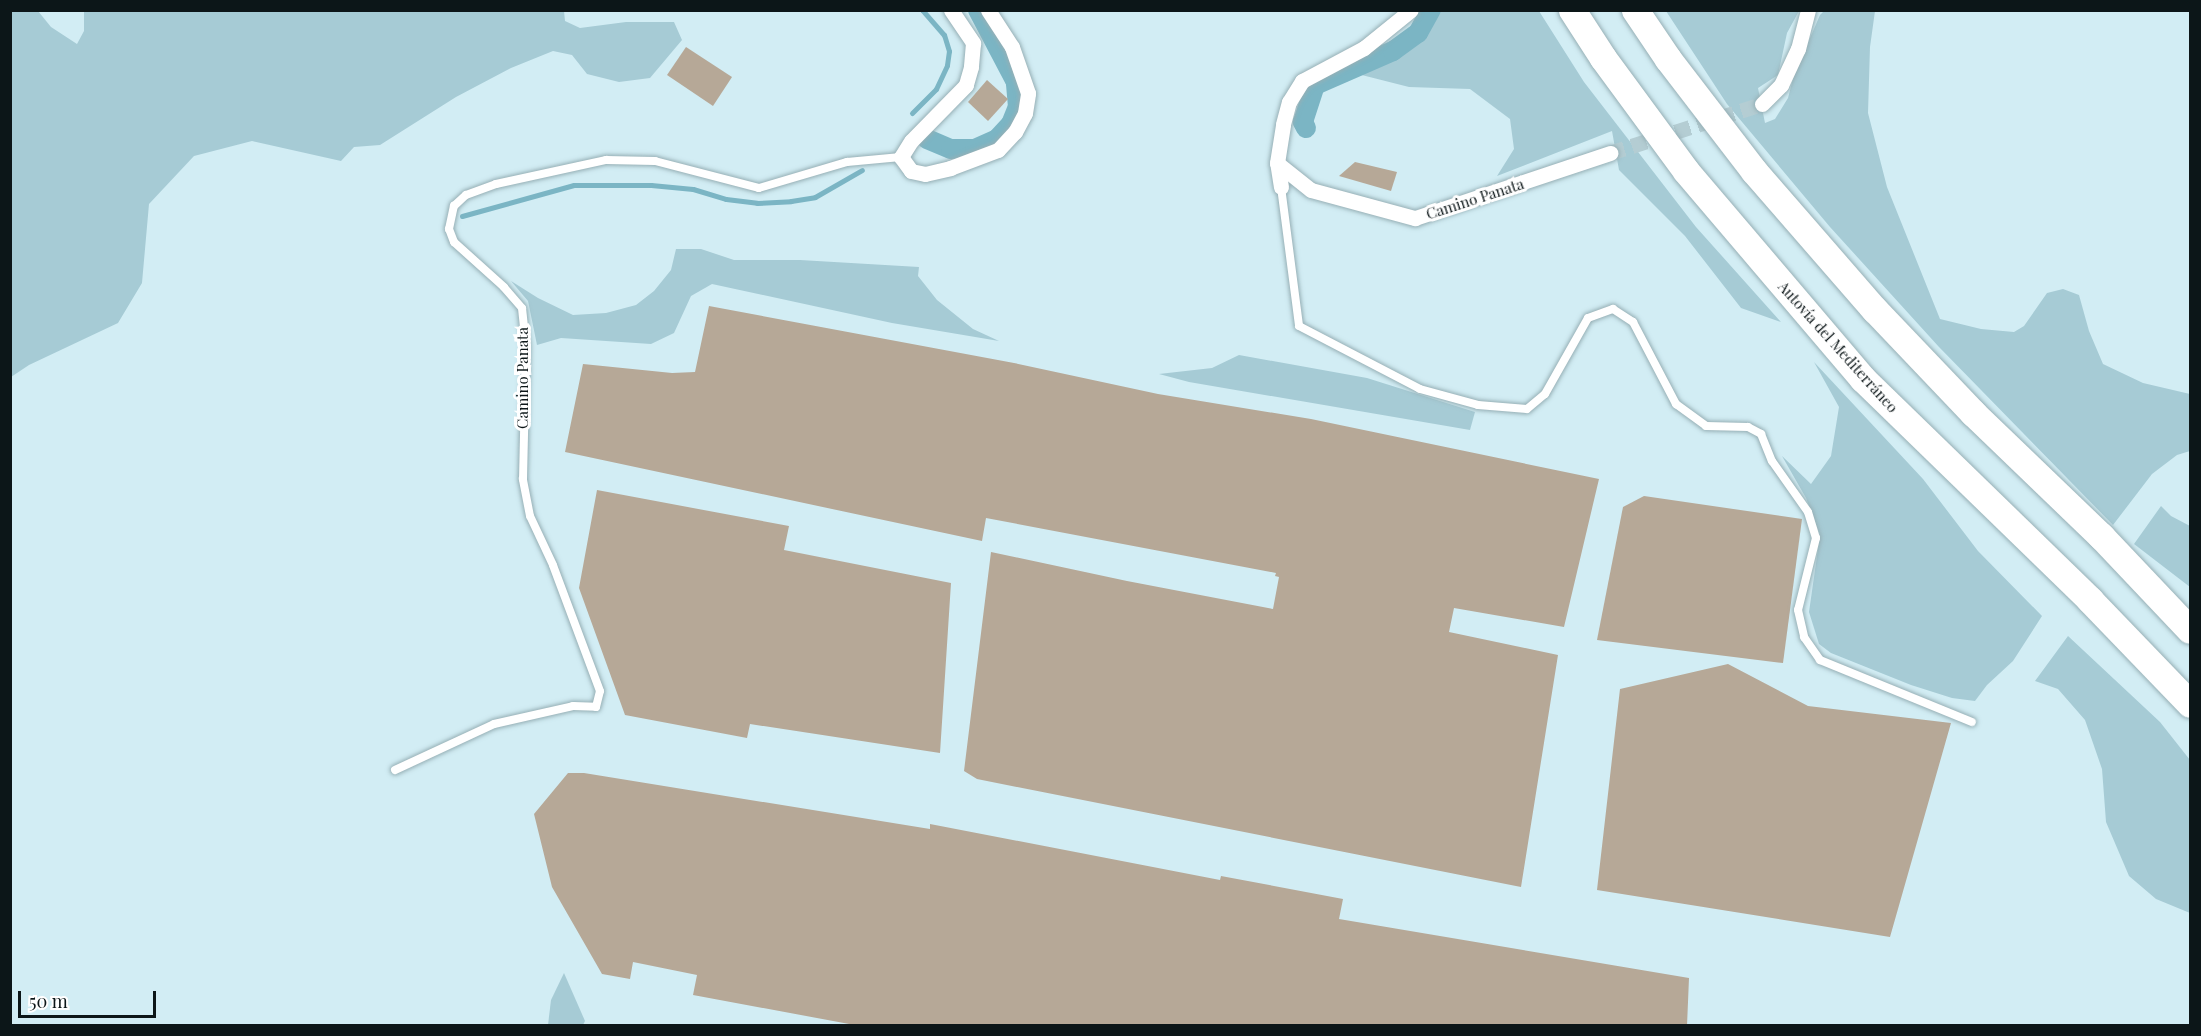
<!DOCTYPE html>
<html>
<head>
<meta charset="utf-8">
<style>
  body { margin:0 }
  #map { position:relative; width:2201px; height:1036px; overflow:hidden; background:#d2edf4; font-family:"Playfair Display",serif }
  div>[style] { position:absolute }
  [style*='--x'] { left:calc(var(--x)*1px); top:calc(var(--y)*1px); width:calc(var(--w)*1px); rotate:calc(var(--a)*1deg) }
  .green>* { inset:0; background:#a6cbd5 }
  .stream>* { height:5px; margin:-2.5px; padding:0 2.5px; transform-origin:2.5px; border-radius:2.5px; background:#7bb5c4 }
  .canal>* { height:20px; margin:-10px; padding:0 10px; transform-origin:10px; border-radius:10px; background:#7bb5c4 }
  .building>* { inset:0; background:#b6a897 }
  .street-tunnel>* { height:15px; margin-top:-7.5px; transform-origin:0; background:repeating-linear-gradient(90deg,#b4cdd3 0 15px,transparent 0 23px) }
  .roads { filter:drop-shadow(0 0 2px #96afb5) drop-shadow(0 0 2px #96afb5) }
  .lane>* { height:8px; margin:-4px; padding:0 4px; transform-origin:4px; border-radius:4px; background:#fff }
  .street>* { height:15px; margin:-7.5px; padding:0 7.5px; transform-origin:7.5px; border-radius:7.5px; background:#fff }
  .highway>* { height:27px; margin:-13.5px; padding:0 13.5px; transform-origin:13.5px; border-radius:13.5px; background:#fff }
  span { translate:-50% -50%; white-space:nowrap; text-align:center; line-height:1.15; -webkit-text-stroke:6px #fff; paint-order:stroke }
  .street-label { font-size:15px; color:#0c1618 }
  .frame { position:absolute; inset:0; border:12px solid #0c1618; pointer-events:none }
  .scale { position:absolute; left:18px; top:991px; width:138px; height:27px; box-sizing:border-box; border:3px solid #0c1618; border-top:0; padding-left:8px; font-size:18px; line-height:21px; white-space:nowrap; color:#0c1618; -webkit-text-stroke:4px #fff; paint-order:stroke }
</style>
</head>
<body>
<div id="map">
  <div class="green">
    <div style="clip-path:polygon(84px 11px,564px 11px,565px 21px,580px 28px,626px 22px,674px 22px,682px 40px,650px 78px,619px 82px,587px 74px,572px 55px,553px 51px,511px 68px,456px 97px,380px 145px,354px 147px,341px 161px,252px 141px,194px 156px,149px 204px,142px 283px,118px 323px,29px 365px,11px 377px,11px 11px,38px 11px,51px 27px,77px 44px,84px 31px)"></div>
    <div style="clip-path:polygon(1426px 11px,1539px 11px,1584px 82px,1696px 227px,1781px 322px,1741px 308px,1685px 236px,1619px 170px,1612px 131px,1497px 176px,1514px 149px,1510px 119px,1470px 89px,1409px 87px,1342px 70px,1374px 56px,1409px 35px)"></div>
    <div style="clip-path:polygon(1666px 11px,1799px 11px,1787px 33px,1778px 75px,1758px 88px,1765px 123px,1775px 119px,1788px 98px,1794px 75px,1820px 15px,1824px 11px,1875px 11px,1870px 47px,1868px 113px,1887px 187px,1940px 319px,1981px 329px,2014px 332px,2024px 326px,2047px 293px,2063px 289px,2079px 295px,2089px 331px,2103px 364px,2143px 383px,2190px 394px,2190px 451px,2177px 455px,2152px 474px,2113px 525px,1939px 347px,1830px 227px,1727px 104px)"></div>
    <div style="clip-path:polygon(676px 249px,701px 249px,734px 260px,800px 260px,919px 267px,918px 276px,937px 300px,973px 329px,999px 341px,892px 323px,712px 284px,691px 296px,674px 333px,651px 344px,561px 338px,537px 345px,528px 301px,511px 281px,538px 298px,573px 315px,606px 313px,636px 305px,654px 291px,671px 270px)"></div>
    <div style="clip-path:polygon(1239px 355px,1367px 378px,1475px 412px,1470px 430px,1189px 382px,1159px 374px,1212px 368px)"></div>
    <div style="clip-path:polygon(1814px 362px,1923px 479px,1978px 551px,2042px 616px,2013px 661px,1987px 685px,1975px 701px,1952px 698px,1911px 685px,1831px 653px,1819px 644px,1809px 612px,1820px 535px,1806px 498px,1782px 456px,1811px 484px,1831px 456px,1839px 407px)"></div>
    <div style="clip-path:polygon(2161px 506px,2171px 516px,2190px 526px,2190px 587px,2134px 544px)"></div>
    <div style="clip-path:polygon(2068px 636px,2160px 722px,2190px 760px,2190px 913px,2156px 899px,2129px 876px,2106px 822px,2102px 769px,2085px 720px,2058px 689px,2035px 681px)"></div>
    <div style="clip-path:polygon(564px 973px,585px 1021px,583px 1025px,548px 1025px,551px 1000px)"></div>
  </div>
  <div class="stream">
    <div style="--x:912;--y:113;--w:34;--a:-45"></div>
    <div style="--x:936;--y:89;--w:26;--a:-65"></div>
    <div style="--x:947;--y:65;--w:14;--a:-82"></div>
    <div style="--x:949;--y:51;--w:17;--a:-107"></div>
    <div style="--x:944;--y:35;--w:33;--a:-131"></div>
    <div style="--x:462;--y:216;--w:116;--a:-15.5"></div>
    <div style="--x:574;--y:185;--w:77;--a:0"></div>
    <div style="--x:651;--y:185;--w:42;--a:5.4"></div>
    <div style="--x:693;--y:189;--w:34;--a:17"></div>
    <div style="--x:726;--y:199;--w:31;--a:7"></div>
    <div style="--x:757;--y:203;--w:34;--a:-3"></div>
    <div style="--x:791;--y:201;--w:24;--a:-9"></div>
    <div style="--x:815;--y:197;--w:54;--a:-29.9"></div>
  </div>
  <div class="canal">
    <div style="--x:1306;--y:128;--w:7;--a:-117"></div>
    <div style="--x:1303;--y:122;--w:39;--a:-72"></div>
    <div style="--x:1315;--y:85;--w:85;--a:-23.6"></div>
    <div style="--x:1393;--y:51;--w:31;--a:-36"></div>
    <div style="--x:1418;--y:33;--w:26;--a:-61"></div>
    <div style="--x:927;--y:139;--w:26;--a:23"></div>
    <div style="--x:951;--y:149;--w:24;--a:0"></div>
    <div style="--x:975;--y:149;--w:24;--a:-24"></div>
    <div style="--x:997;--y:139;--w:21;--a:-47"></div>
    <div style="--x:1011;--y:124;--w:18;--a:-68"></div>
    <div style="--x:1018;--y:107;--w:25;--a:-95"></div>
    <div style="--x:1016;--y:82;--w:81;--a:-117.8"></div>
  </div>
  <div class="building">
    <div style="clip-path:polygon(686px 47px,732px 77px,713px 106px,667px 75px)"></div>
    <div style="clip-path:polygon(987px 80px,1008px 99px,988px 121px,968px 102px)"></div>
    <div style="clip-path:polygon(1355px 162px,1397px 172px,1391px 191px,1339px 176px)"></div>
    <div style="clip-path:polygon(709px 306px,1014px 363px,1158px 394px,1311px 419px,1599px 479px,1564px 627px,1454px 608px,1449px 632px,1558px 655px,1521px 887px,977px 779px,964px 771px,991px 552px,1127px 581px,1273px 609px,1279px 577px,1275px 576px,1276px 573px,986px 518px,982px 541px,565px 452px,583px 364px,672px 373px,695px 372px)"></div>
    <div style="clip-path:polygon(597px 490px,789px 526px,784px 550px,951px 583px,940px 753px,750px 724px,747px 738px,625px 715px,579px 588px)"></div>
    <div style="clip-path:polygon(1644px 496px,1802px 519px,1783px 663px,1597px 640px,1623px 507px)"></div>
    <div style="clip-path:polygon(1728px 664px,1808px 706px,1951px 723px,1890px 937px,1597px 890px,1620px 689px)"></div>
    <div style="clip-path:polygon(568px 773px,584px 773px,930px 829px,930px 824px,1220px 880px,1221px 876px,1343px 899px,1339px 919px,1689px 978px,1687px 1026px,860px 1026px,693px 995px,697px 975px,633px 962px,630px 979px,602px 974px,552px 887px,534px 814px)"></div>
  </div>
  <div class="street-tunnel">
    <div style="--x:1610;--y:153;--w:160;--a:-17.9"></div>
  </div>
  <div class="roads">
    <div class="lane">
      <div style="--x:1281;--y:187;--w:140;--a:82.6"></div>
      <div style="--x:1299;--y:326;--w:136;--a:27.5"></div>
      <div style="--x:1420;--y:389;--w:60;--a:15.4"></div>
      <div style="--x:1478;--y:405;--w:49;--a:4.7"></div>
      <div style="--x:1527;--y:409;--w:23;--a:-40"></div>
      <div style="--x:1545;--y:394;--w:87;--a:-60.5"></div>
      <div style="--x:1588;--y:318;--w:27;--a:-20"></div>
      <div style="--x:1613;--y:309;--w:24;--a:33"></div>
      <div style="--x:1633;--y:322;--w:93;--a:62.3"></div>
      <div style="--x:1676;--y:404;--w:37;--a:36"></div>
      <div style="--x:1706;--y:426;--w:42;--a:1.4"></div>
      <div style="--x:1748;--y:427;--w:15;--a:28"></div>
      <div style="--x:1761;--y:434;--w:29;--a:68"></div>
      <div style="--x:1772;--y:461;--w:62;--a:54.8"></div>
      <div style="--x:1808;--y:512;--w:27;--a:73"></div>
      <div style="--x:1816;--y:538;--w:74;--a:104"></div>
      <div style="--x:1798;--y:610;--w:28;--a:77"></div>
      <div style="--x:1804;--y:637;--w:28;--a:55"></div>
      <div style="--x:1820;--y:660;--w:164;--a:22.2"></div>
      <div style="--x:395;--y:770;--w:109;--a:-24.9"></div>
      <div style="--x:494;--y:724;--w:81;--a:-12.8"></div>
      <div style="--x:573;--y:706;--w:23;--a:2"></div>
      <div style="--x:596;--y:707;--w:16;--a:-76"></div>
      <div style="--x:600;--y:691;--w:134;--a:-110.5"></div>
      <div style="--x:553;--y:565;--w:54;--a:-115.1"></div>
      <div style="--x:530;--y:516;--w:38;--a:-101"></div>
      <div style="--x:523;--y:479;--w:133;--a:-88.7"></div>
      <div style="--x:526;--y:346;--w:38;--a:-96"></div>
      <div style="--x:522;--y:308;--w:28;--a:-131"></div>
      <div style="--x:504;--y:287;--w:67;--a:-138"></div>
      <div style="--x:454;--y:242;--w:14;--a:-111"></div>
      <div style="--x:449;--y:229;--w:24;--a:-78"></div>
      <div style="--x:454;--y:206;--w:16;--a:-43"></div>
      <div style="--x:466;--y:195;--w:32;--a:-20"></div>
      <div style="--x:496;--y:184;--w:113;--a:-12.3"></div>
      <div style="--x:606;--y:160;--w:49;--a:1.2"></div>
      <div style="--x:655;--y:161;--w:107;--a:14.6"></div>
      <div style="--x:759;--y:188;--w:92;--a:-16.5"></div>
      <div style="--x:847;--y:162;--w:54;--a:-5.3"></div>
    </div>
    <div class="street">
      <div style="--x:951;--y:10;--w:40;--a:56"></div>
      <div style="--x:973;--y:43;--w:24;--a:95"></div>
      <div style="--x:971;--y:67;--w:19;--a:106"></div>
      <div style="--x:966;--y:85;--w:78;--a:134.5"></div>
      <div style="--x:911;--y:141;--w:19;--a:122"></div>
      <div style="--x:901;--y:157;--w:17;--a:54"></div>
      <div style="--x:911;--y:171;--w:14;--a:12"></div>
      <div style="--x:925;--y:174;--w:26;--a:-13"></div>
      <div style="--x:950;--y:168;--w:51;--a:-20.6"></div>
      <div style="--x:998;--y:150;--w:25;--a:-47"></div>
      <div style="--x:1015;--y:132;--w:21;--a:-62"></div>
      <div style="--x:1025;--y:113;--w:20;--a:-81"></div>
      <div style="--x:1028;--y:93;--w:49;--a:-109.2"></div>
      <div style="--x:1012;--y:47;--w:44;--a:-123"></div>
      <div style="--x:1762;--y:104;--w:27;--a:-45"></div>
      <div style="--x:1781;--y:85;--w:40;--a:-65"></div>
      <div style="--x:1798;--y:49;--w:40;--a:-75.6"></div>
      <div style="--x:1277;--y:163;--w:43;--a:38.5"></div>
      <div style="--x:1311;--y:190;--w:108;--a:15.1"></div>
      <div style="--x:1415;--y:218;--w:206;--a:-18.4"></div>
      <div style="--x:1281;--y:187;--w:24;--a:-99"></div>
      <div style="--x:1277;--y:163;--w:39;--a:-81"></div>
      <div style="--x:1283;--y:124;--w:23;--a:-75"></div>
      <div style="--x:1289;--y:102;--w:25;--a:-58"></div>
      <div style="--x:1302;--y:81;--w:70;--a:-28"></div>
      <div style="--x:1364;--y:48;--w:60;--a:-39"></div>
    </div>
    <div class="highway">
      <div style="--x:1572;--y:10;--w:57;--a:57.1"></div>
      <div style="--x:1603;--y:58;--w:140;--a:53.7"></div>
      <div style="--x:1686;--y:171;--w:273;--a:49.6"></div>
      <div style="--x:1863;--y:379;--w:317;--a:44.2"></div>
      <div style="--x:2090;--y:600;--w:144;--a:46.1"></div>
      <div style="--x:1635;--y:10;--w:59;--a:56"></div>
      <div style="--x:1668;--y:59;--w:141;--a:52.5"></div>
      <div style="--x:1754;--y:171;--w:184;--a:49"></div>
      <div style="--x:1875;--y:310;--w:142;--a:46.4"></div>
      <div style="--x:1973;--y:413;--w:178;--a:43.9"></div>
      <div style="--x:2101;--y:536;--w:129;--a:46.6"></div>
    </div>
  </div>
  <div class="street-label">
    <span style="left:1475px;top:199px;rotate:-18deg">Camino Panata</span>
    <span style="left:1838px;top:347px;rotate:48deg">Autovía del Mediterráneo</span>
    <span style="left:523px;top:378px;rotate:-90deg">Camino Panata</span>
  </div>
  <div class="frame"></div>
  <div class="scale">50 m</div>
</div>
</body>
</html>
